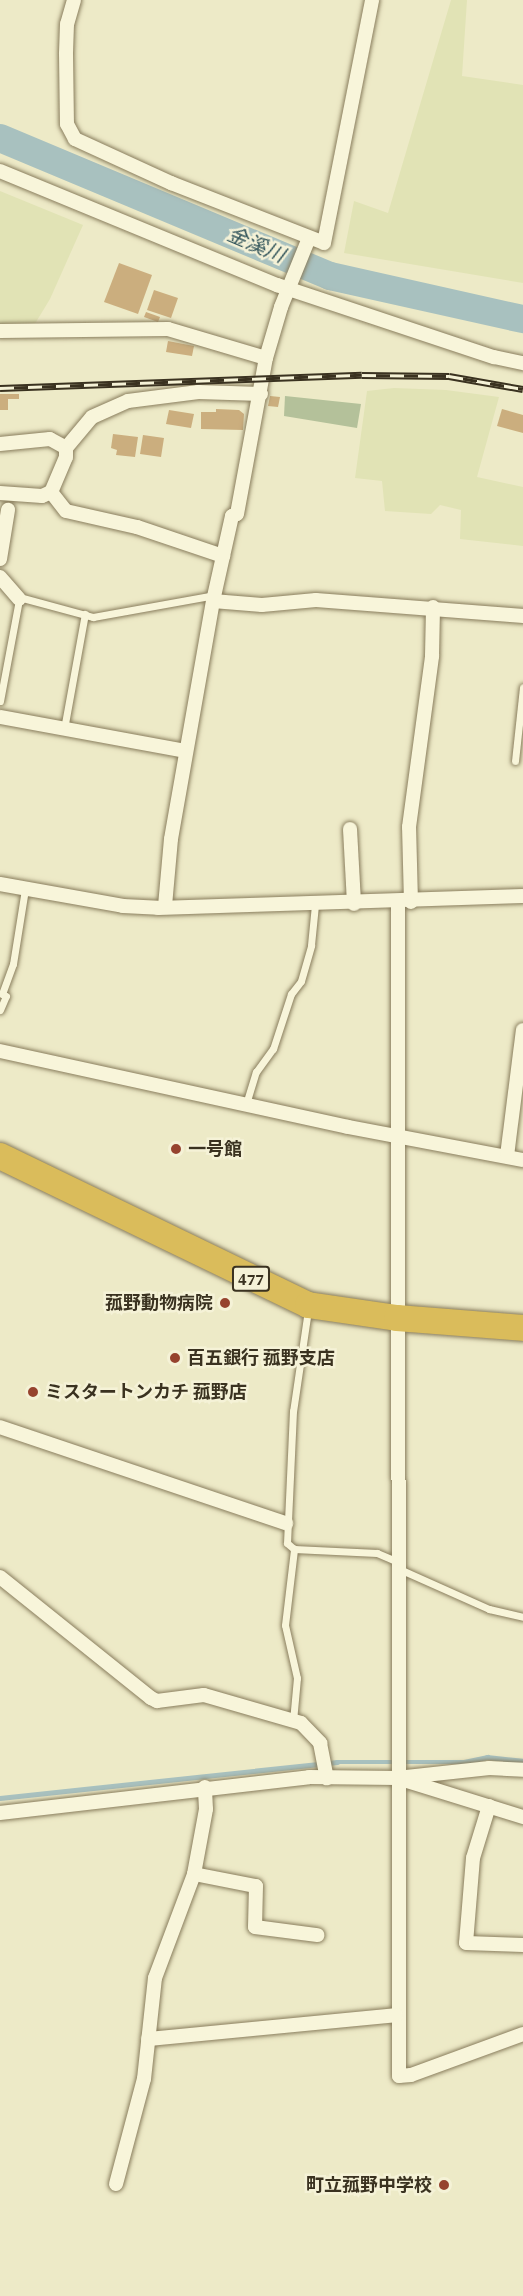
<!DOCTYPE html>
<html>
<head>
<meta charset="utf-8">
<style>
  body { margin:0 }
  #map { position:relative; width:523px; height:2296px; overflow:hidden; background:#edeac7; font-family:"Source Serif 4","Noto Sans JP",serif }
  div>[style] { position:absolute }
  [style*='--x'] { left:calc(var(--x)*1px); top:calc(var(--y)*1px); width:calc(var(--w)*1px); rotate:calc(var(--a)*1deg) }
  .farmland>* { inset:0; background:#e1e3b5 }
  .cemetery>* { inset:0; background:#b4c19a }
  .stream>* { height:4.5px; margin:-2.25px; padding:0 2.25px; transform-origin:2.25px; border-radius:2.25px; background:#a8c1bf }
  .river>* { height:28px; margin:-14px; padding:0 14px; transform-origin:14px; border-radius:14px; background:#a8c1bf }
  .building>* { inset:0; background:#cbae7e }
  .roads { filter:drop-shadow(0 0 2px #897d5d) drop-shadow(0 0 2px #897d5d) }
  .lane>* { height:7px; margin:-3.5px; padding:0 3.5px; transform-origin:3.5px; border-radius:3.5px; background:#f8f5da }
  .street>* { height:14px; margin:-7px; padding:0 7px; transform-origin:7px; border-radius:7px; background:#f8f5da }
  .highway>* { height:26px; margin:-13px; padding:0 13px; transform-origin:13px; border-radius:13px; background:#dabc5b }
  .rail>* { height:7px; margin-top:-3.5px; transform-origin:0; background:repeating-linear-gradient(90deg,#f5f2d7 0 14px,#3a3220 0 28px); box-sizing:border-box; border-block:2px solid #3a3220 }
  .dots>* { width:16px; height:16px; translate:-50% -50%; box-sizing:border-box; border:3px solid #f5f2d7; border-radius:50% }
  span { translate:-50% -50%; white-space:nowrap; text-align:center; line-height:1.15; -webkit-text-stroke:5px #f5f2d7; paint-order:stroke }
  .shield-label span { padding:2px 4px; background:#f5f2d7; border:2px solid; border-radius:4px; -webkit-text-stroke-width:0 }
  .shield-label { font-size:16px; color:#3a3220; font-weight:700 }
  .poi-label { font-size:18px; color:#3a3220; font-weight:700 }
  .left { translate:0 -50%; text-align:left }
  .right { translate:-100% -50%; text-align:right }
  .water-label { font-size:20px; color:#305359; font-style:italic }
</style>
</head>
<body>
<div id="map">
  <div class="farmland">
    <div style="clip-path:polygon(451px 0,467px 0,462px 76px,523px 85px,523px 283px,344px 253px,354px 201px,388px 213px)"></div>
    <div style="clip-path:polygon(0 191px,83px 225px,50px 299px,33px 327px,0 324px)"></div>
    <div style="clip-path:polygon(394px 388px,446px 390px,499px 397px,477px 477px,523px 487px,523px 546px,460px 539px,461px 510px,440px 505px,431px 514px,385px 511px,382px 481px,355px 478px,367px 391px)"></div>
  </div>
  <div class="cemetery">
    <div style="clip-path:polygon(285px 396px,361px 404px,357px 428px,284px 416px)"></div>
  </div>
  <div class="stream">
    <div style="--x:0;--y:1798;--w:339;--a:-6.1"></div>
    <div style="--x:337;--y:1762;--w:127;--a:0"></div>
    <div style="--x:464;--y:1762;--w:24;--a:-12"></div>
    <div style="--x:487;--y:1757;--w:36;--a:6"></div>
  </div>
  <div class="river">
    <div style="--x:0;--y:138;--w:358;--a:22.7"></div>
    <div style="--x:330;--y:276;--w:198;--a:12.6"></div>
  </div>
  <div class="building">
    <div style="clip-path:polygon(119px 263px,152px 275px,138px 314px,104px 302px)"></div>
    <div style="clip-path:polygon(154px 290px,178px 298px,171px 318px,147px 310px)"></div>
    <div style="clip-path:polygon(146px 312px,160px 317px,158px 322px,144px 317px)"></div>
    <div style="clip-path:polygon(168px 341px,194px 346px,192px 356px,166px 352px)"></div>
    <div style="clip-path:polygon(0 394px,19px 394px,19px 399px,8px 399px,8px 410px,0 410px)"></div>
    <div style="clip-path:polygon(270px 396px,280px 397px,278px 407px,268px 406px)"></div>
    <div style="clip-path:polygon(216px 409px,239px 410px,244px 414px,243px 430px,201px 429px,201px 412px,216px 412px)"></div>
    <div style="clip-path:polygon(502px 409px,523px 415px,523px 433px,497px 426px)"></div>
    <div style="clip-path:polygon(169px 410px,194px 414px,191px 428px,166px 424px)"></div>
    <div style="clip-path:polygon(113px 434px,138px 437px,135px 457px,116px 455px,117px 450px,111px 448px)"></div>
    <div style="clip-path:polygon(143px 435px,164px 438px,161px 457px,140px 454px)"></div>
  </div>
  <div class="roads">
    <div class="lane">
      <div style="--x:19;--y:597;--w:77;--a:15.1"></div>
      <div style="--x:93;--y:617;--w:124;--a:-10.2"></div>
      <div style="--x:0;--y:701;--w:104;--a:-79.4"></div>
      <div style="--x:64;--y:729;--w:117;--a:-79.7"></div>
      <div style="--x:515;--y:761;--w:74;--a:-83.8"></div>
      <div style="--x:0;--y:1010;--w:15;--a:-67"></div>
      <div style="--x:6;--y:996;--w:4;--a:-153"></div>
      <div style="--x:2;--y:994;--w:32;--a:-70"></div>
      <div style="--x:13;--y:964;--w:76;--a:-80.9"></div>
      <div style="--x:246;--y:1104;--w:34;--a:-73"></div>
      <div style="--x:256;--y:1072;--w:29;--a:-54"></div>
      <div style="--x:273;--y:1049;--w:58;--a:-71.9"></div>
      <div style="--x:291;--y:994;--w:16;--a:-52"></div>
      <div style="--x:301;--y:981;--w:37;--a:-74"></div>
      <div style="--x:311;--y:945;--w:40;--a:-84.3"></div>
      <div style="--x:308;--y:1310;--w:102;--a:98.4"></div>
      <div style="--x:293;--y:1411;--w:132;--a:92.6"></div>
      <div style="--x:287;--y:1543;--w:9;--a:41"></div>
      <div style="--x:294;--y:1549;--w:83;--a:2.8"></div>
      <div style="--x:377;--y:1553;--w:21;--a:23"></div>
      <div style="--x:397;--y:1568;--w:101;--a:24"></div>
      <div style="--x:489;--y:1609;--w:35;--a:13"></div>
      <div style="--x:293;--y:1721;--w:43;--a:-84.7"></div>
      <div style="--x:297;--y:1678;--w:54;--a:-102.8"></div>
      <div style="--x:285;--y:1625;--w:77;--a:-83.2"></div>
    </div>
    <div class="street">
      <div style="--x:74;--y:0;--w:25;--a:106"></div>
      <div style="--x:67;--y:24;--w:30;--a:92"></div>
      <div style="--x:66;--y:54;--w:70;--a:89.2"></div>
      <div style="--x:67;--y:124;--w:17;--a:62"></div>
      <div style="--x:75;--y:139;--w:106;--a:24.6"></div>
      <div style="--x:171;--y:183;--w:164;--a:21.4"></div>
      <div style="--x:324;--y:243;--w:248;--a:-78.8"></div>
      <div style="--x:0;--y:171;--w:300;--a:22.4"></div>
      <div style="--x:277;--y:285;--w:229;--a:18.4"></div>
      <div style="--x:494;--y:357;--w:30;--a:12"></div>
      <div style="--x:0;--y:331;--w:168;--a:-0.7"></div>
      <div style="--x:168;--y:329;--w:102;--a:16.5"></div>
      <div style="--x:0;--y:444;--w:50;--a:-5.7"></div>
      <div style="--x:50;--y:439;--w:18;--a:29"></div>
      <div style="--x:66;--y:448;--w:9;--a:90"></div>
      <div style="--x:66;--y:457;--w:38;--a:113"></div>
      <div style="--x:51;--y:492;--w:10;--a:156"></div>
      <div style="--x:42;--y:496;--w:42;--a:-175.9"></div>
      <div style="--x:66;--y:448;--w:40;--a:-50"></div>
      <div style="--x:92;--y:417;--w:39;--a:-24"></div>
      <div style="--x:128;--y:401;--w:71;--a:-7.3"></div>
      <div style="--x:198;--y:392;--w:63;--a:1.8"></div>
      <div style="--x:51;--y:492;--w:24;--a:52"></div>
      <div style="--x:66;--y:511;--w:73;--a:12.7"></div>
      <div style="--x:137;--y:527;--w:91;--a:18.6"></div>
      <div style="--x:0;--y:559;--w:50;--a:-80.7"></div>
      <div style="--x:0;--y:577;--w:29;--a:49"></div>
      <div style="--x:213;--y:601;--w:49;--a:4.7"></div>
      <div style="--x:262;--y:605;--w:54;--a:-5.3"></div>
      <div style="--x:316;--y:600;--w:208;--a:4.4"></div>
      <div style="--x:0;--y:717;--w:188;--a:10.4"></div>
      <div style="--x:350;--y:829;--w:75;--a:86.9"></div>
      <div style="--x:0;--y:884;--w:125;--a:10.1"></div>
      <div style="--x:123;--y:906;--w:35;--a:3"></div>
      <div style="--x:158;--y:908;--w:365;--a:-1.9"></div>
      <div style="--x:398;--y:902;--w:1174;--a:89.95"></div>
      <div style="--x:399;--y:2076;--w:12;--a:-5"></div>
      <div style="--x:411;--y:2075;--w:119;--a:-20.1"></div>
      <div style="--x:411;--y:902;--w:75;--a:-91.5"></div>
      <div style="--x:409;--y:827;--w:173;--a:-82.3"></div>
      <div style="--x:432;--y:656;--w:49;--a:-88.8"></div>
      <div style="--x:165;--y:906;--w:67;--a:-84.9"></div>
      <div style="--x:171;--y:839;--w:242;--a:-80"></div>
      <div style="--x:213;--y:601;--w:87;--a:-77.4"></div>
      <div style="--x:232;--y:516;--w:5;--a:-22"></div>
      <div style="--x:237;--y:514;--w:159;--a:-79.5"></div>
      <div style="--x:266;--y:358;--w:53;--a:-73.6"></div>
      <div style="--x:281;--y:307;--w:74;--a:-67.9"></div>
      <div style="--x:0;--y:1051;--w:356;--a:12.3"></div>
      <div style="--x:348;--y:1127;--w:178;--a:10.7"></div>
      <div style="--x:507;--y:1156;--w:127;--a:-82.8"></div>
      <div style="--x:0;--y:1427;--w:302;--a:18.6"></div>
      <div style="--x:0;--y:1577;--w:193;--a:38.7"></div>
      <div style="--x:151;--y:1698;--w:7;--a:27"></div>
      <div style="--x:157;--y:1701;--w:47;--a:-7.3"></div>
      <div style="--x:204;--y:1695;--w:101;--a:16.1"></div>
      <div style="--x:301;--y:1723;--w:28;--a:46"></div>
      <div style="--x:320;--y:1743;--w:36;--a:79"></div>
      <div style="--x:404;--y:1780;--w:125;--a:17.3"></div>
      <div style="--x:489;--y:1806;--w:54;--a:107.1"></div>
      <div style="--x:473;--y:1858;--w:85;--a:94.7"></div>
      <div style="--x:466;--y:1943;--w:57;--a:2"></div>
      <div style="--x:0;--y:1813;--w:311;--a:-6.6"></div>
      <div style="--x:309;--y:1777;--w:88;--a:0.7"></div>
      <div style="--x:397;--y:1778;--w:93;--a:-6.2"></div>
      <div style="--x:489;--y:1768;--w:34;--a:3"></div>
      <div style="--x:194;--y:1874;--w:63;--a:11"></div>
      <div style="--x:256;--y:1886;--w:41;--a:91.4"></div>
      <div style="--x:255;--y:1927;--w:63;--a:7.4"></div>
      <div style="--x:148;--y:2039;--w:249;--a:-5.5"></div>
      <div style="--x:116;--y:2184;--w:109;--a:-75.1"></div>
      <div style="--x:144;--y:2079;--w:102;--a:-83.8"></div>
      <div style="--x:155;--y:1978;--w:111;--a:-69.4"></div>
      <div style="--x:194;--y:1874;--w:66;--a:-79.5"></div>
      <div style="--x:206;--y:1809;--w:22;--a:-93"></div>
    </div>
    <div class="highway">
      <div style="--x:0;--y:1156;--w:342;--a:25.8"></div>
      <div style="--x:308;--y:1305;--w:90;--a:8.3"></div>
      <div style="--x:397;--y:1318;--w:126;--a:4.5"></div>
    </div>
  </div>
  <div class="rail">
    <div style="--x:0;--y:388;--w:362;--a:-2.1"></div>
    <div style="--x:362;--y:375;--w:87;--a:0.7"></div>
    <div style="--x:449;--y:376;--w:75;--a:10"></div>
  </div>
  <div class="dots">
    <div style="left:176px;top:1149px;background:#96432e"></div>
    <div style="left:225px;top:1303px;background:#96432e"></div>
    <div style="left:175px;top:1358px;background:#96432e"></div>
    <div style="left:33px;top:1392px;background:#96432e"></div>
    <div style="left:444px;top:2185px;background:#96432e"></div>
  </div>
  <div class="shield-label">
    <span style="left:251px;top:1279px">477</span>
  </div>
  <div class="poi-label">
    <span class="left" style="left:188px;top:1149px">一号館</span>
    <span class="right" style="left:213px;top:1303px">菰野動物病院</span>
    <span class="left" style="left:187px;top:1358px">百五銀行 菰野支店</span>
    <span class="left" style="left:45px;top:1392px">ミスタートンカチ 菰野店</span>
    <span class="right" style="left:432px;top:2185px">町立菰野中学校</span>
  </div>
  <div class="water-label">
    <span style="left:256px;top:245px;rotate:23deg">金溪川</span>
  </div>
</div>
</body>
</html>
